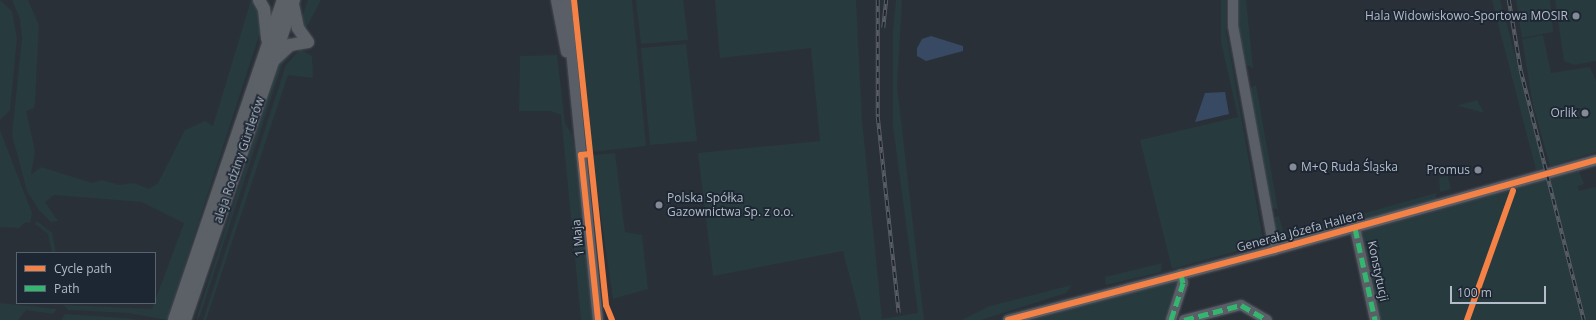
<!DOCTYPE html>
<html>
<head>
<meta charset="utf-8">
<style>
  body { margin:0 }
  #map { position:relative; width:1596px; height:320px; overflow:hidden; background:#2a3038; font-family:"Open Sans",sans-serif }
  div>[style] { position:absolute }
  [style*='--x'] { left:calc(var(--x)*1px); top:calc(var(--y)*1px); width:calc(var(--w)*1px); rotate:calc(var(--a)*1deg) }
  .green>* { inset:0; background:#273a3e }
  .water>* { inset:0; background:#384963 }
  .roads { filter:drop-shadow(0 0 1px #484c53) drop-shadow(0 0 1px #484c53) }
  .minor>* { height:10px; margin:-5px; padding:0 5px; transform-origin:5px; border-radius:5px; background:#5a5e66 }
  .major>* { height:12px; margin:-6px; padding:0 6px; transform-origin:6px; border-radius:6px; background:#5c6168 }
  .rail>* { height:3.5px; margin-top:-1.75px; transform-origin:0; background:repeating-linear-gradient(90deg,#1d2633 0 6px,#595d64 0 12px); box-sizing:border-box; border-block:1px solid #595d64 }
  .quiet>* { height:5px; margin-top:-2.5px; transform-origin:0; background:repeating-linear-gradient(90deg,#33b770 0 10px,transparent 0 15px) }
  .cycleway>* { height:6px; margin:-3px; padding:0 3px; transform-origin:3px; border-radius:3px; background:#f48246 }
  .dots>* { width:11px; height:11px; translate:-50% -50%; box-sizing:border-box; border:2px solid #1d2633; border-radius:50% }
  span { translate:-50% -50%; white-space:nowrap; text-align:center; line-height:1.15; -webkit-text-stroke:3.5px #1d2633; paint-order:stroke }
  .poi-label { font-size:12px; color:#b4bcc9 }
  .right { translate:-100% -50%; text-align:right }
  .left { translate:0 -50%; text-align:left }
  .street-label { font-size:12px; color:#b4bcc9 }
  .legend { position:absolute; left:16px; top:252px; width:140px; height:52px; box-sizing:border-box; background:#1d2633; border:1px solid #59626f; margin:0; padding:5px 7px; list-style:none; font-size:12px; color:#b4bcc9 }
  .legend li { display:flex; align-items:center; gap:8px; height:20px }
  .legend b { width:20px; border:1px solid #59626f }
  .scale { position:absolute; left:1450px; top:286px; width:96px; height:18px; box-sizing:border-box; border:2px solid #b4bcc9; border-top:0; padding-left:5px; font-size:12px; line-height:14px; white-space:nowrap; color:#b4bcc9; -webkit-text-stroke:3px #1d2633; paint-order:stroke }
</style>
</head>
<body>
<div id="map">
  <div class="green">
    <div style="clip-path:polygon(0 0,12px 11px,17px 38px,10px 110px,0 120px)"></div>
    <div style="clip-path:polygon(12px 0,28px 0,39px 25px,35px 103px,34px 108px,26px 111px,35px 151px,31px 175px,41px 167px,92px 183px,102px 180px,120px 185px,134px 183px,149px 189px,158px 183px,185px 130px,205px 121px,213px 126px,251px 0,255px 0,263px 23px,167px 320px,128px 313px,68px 310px,64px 305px,152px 309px,184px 223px,142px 202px,54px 195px,45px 202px,58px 221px,51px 222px,39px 210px,27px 191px,12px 135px,22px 38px,20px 19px)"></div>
    <div style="clip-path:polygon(308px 0,321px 0,304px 32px,301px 20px)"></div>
    <div style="clip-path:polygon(575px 0,632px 0,646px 146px,592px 152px)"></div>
    <div style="clip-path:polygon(636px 0,683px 0,688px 40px,641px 44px)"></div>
    <div style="clip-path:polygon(715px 0,856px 0,862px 120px,882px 319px,918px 313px,893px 126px,893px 31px,896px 0,902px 0,897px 86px,924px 320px,861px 320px,843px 251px,713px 276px,698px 153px,820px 141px,811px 48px,720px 58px)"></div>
    <div style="clip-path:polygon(1221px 0,1226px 0,1226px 31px,1263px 240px,1260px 245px,1172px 269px,1140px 140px,1238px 117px,1221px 42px)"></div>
    <div style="clip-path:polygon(1238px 0,1246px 0,1253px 68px,1244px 64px,1237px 29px)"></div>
    <div style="clip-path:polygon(1492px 0,1500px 0,1546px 167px,1536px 170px)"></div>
    <div style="clip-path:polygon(1516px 0,1550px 0,1553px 32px,1522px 38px)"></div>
    <div style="clip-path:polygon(1555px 0,1596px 0,1596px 61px,1574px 65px,1564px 61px)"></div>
    <div style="clip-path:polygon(1543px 35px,1551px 73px,1590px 67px,1596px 81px,1596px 152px,1550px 166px,1533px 105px,1522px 39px)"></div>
    <div style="clip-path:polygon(686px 44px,697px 141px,650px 145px,641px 48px)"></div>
    <div style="clip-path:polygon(300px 49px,312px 56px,313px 78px,288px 75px,206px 320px,203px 320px,286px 65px)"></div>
    <div style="clip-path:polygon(294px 50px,282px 65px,200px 316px,196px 320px,279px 62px)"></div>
    <div style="clip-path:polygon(557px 55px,565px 123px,572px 135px,575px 153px,592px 320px,581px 320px,561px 115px,550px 111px,519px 111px,520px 56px)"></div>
    <div style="clip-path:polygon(1256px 85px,1278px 210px,1271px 207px,1249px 89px)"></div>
    <div style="clip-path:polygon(1477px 100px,1484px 113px,1459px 106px,1459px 105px)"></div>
    <div style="clip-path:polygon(0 130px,32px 213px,30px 223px,26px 222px,19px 228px,0 227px)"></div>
    <div style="clip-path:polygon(615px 153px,625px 232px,642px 235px,648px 289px,613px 299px,592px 155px)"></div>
    <div style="clip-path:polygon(1579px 171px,1584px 184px,1578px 186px,1579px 191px,1596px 187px,1596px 320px,1470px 320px,1517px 188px)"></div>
    <div style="clip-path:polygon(1453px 174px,1448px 177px,1451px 189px,1440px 192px,1439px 178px)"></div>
    <div style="clip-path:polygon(1510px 190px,1465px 320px,1378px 320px,1359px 233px)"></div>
    <div style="clip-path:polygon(1436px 193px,1436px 200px,1283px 243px,1276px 234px,1275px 217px,1279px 216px,1284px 236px)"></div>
    <div style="clip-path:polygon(37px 221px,52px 233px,56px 253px,52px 253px,48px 234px,35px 224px)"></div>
    <div style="clip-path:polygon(1162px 263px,1161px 272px,1106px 285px,1105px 277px)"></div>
    <div style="clip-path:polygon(1181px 280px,1170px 320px,1026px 320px,1090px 302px)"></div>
    <div style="clip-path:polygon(1072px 285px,1066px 293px,981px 320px,962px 320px,990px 306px)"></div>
    <div style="clip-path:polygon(0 303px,57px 309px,53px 314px,26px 310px,18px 320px,0 320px)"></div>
    <div style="clip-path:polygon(65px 314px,124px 318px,141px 320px,61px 320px)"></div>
  </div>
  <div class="water">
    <div style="clip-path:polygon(931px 36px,963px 46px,963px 51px,926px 61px,917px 56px,917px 48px,922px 39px)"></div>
    <div style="clip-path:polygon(1225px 92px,1229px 114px,1195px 122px,1205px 93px)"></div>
  </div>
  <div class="roads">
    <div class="minor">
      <div style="--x:556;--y:0;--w:53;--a:79.1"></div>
      <div style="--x:566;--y:0;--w:322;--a:84.3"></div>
      <div style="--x:1233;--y:0;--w:26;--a:90"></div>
      <div style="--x:1233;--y:26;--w:228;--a:79.6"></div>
      <div style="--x:1355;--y:228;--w:94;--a:77.7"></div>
      <div style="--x:1008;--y:320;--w:275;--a:-14.7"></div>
      <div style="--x:1274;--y:250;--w:334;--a:-15.6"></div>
      <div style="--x:1171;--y:320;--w:39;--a:-72"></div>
      <div style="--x:1183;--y:283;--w:9;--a:-103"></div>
      <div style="--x:1184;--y:320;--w:59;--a:-14.7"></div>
      <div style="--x:1241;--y:305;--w:30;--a:30"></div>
    </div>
    <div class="major">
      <div style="--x:259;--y:0;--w:10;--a:61"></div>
      <div style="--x:264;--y:9;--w:30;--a:84"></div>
      <div style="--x:274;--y:60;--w:22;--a:-43"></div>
      <div style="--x:290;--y:45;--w:18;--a:-9"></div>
      <div style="--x:308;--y:42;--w:17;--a:-126"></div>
      <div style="--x:298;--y:28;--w:25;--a:-102"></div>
      <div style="--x:174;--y:320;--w:338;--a:-71.2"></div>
      <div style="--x:185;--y:320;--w:338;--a:-71.2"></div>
    </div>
  </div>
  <div class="rail">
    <div style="--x:878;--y:0;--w:117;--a:90"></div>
    <div style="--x:878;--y:117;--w:197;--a:83.9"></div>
    <div style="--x:1509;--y:0;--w:72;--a:80.4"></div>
    <div style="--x:1521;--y:71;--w:257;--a:75.8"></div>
    <div style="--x:883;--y:28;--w:28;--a:-84"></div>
  </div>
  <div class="quiet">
    <div style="--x:1355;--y:228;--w:94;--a:77.7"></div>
    <div style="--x:1171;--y:320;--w:39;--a:-72"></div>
    <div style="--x:1183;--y:283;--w:9;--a:-103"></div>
    <div style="--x:1184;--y:320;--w:59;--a:-14.7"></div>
    <div style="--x:1241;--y:305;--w:30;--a:30"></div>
  </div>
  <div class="cycleway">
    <div style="--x:574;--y:0;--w:307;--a:84"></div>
    <div style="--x:606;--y:305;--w:16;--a:68"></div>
    <div style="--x:590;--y:154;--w:9;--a:174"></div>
    <div style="--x:581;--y:155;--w:166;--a:84.1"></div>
    <div style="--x:1008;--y:320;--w:275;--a:-14.7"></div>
    <div style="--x:1274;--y:250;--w:334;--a:-15.6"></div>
    <div style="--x:1467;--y:320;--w:137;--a:-70.4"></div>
  </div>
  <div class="dots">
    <div style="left:1576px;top:16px;background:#848b96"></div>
    <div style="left:1585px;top:113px;background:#848b96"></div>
    <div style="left:1293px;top:167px;background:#848b96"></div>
    <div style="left:1478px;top:170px;background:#848b96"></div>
    <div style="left:659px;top:205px;background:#848b96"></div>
  </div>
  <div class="poi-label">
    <span class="right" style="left:1568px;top:16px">Hala Widowiskowo-Sportowa MOSIR</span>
    <span class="right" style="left:1577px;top:113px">Orlik</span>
    <span class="left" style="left:1301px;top:167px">M+Q Ruda Śląska</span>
    <span class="right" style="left:1470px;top:170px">Promus</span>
    <span class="left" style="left:667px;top:205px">Polska Spółka<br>Gazownictwa Sp. z o.o.</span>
  </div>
  <div class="street-label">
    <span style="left:239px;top:160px;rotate:-71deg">aleja Rodziny Gürtlerów</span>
    <span style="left:1300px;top:231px;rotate:-15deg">Generała Józefa Hallera</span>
    <span style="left:578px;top:238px;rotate:-96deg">1 Maja</span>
    <span style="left:1378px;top:271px;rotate:78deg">Konstytucji</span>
  </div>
  <ul class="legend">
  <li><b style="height:5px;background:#f48246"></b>Cycle path</li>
  <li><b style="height:5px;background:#33b770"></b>Path</li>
  </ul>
  <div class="scale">100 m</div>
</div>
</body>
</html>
